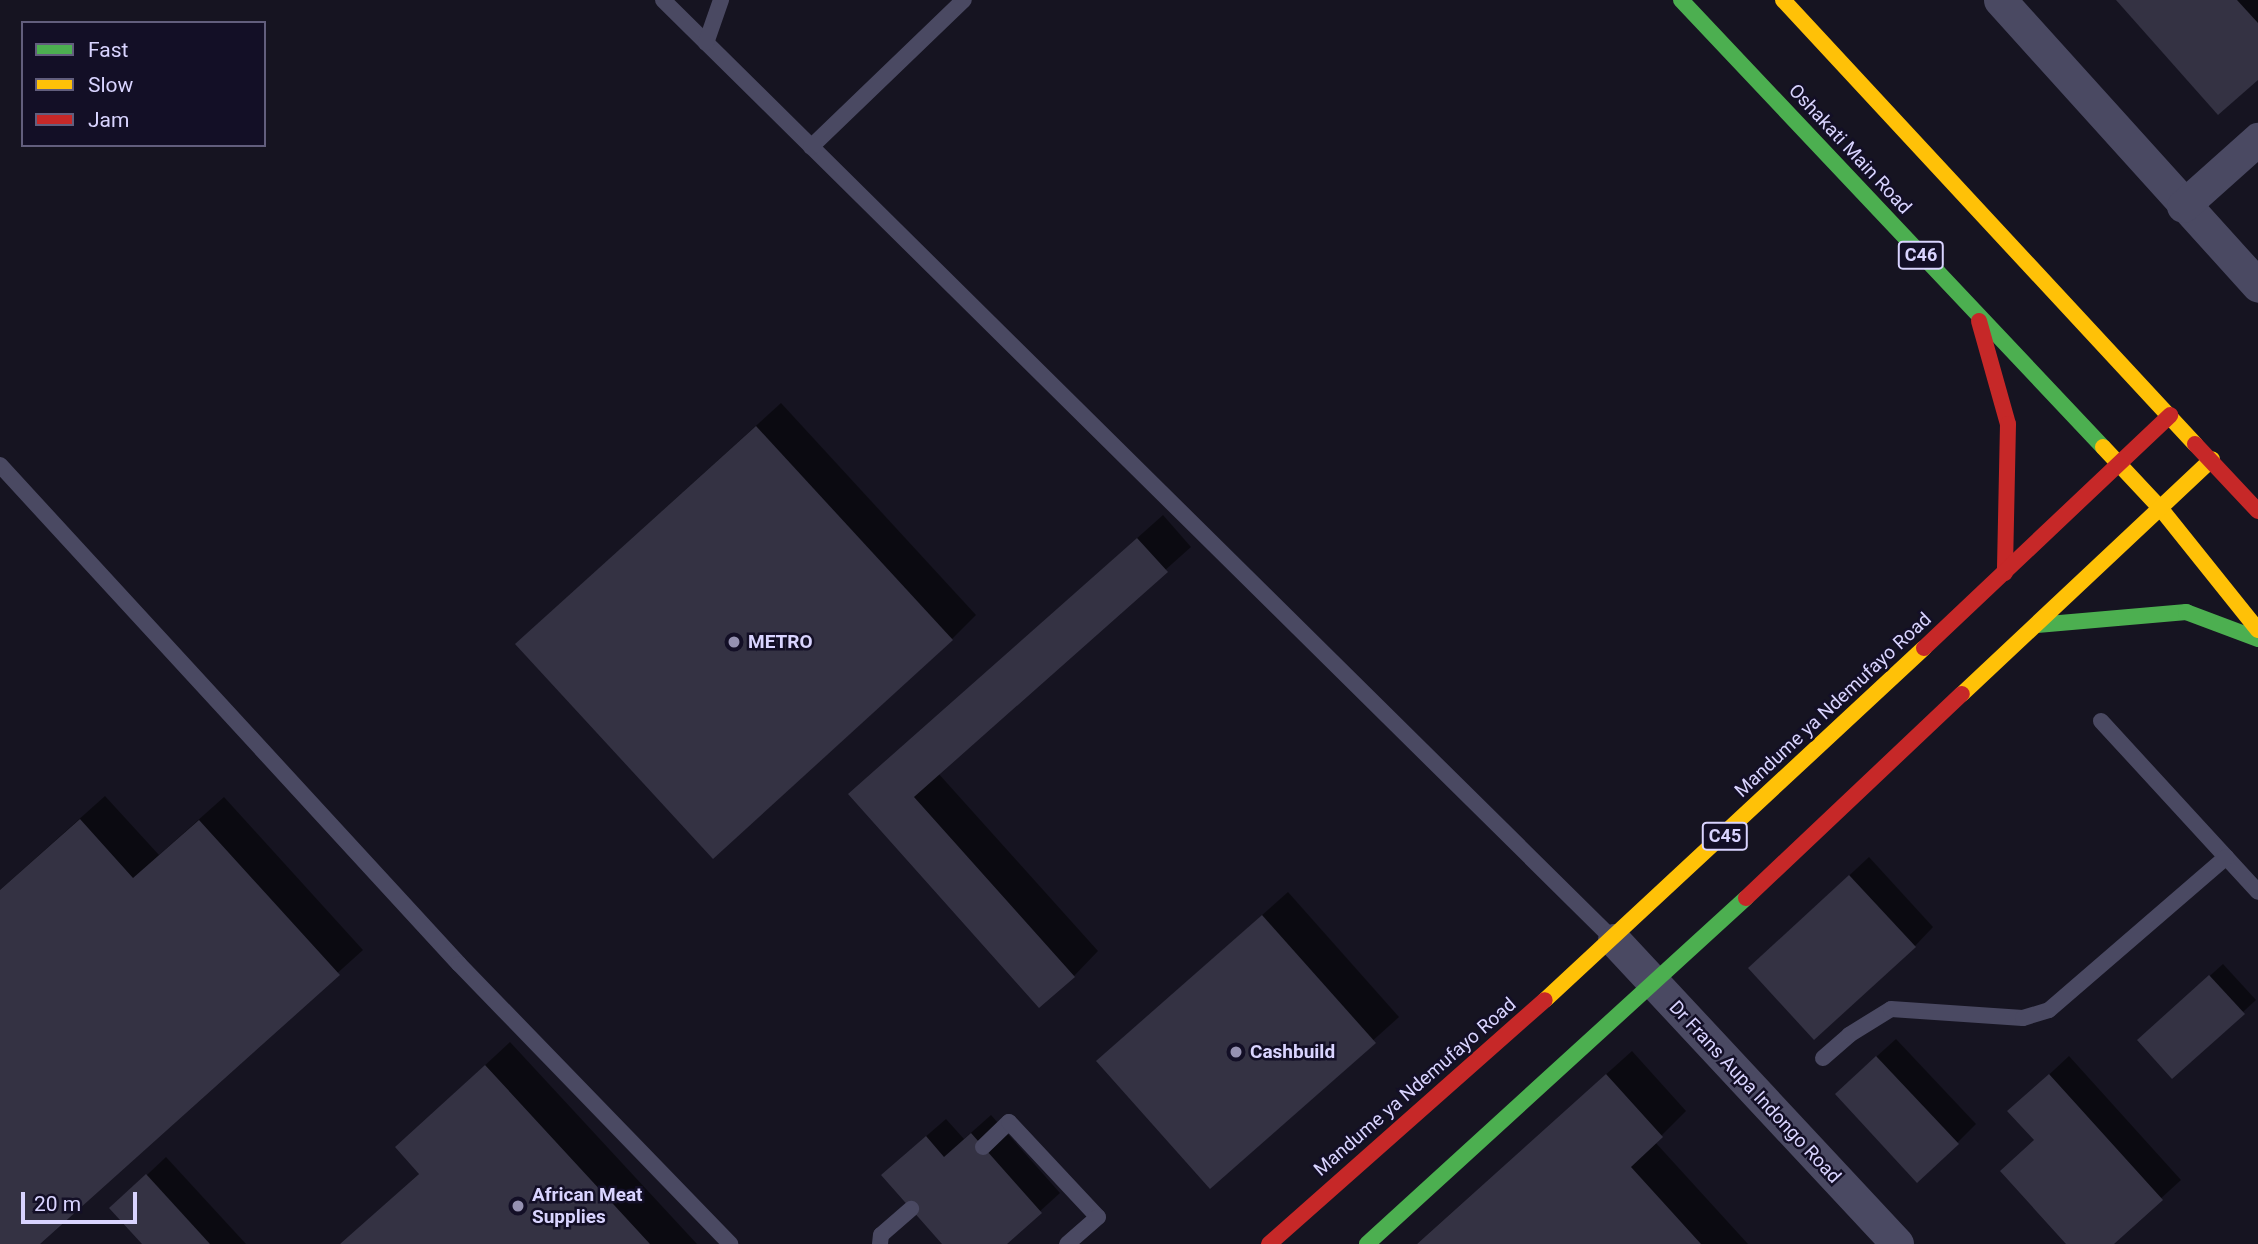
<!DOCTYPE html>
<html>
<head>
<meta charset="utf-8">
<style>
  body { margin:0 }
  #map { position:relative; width:2258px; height:1244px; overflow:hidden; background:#161421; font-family:Roboto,sans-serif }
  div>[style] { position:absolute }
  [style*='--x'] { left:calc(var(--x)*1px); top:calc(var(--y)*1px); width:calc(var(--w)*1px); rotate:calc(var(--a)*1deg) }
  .shadow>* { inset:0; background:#0007 }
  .building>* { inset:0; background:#343243 }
  .lane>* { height:16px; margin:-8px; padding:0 8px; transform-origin:8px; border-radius:8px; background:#4a4962 }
  .street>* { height:33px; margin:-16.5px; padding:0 16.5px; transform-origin:16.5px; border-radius:16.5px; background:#4a4962 }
  .fast>* { height:16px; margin:-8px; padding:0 8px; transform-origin:8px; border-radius:8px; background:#4caf50 }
  .slow>* { height:16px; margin:-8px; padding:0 8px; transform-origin:8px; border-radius:8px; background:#ffc107 }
  .jam>* { height:16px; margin:-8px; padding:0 8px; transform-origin:8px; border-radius:8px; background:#c62828 }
  .dots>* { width:19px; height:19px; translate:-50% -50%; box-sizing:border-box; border:4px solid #130f26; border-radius:50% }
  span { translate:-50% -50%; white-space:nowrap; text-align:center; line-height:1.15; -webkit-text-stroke:5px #130f26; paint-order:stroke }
  .shield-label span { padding:2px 5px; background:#130f26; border:2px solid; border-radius:5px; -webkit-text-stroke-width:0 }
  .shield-label { font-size:18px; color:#d9d4ff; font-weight:700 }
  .street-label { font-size:19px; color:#d9d4ff }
  .poi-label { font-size:19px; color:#d9d4ff; font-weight:700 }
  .left { translate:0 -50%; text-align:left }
  .legend { position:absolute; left:21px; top:21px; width:245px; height:126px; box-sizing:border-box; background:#130f26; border:2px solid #625e7d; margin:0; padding:9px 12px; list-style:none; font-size:21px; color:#d9d4ff }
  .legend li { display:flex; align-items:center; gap:14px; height:35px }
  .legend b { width:35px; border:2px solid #625e7d }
  .scale { position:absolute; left:21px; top:1192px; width:116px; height:32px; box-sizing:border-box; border:4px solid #d9d4ff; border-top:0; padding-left:9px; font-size:21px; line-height:24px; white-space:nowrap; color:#d9d4ff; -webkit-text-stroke:5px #130f26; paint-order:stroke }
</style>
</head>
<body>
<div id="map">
  <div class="shadow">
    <div style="clip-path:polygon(2118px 0,2258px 0,2258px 78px)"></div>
    <div style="clip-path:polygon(781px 403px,976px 615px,952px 639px,542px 620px)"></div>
    <div style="clip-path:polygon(1163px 515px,1191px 547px,938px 773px,1098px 951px,1074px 976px,850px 794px)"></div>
    <div style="clip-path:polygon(105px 796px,159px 855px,224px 797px,363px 950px,37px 1244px,0 1244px,0 890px)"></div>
    <div style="clip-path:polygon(1869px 857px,1933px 927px,1915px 946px,1750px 968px)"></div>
    <div style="clip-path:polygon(1288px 892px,1399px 1017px,1210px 1187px,1098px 1061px)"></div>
    <div style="clip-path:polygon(2223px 964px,2256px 1000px,2173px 1076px,2152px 1028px)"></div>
    <div style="clip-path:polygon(1896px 1039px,1976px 1124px,1957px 1143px,1856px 1075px)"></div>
    <div style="clip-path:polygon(510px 1042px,697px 1244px,341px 1244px,420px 1173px,397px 1147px)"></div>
    <div style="clip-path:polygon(1632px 1051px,1686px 1111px,1655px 1142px,1748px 1244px,1417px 1244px)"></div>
    <div style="clip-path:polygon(2069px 1056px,2181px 1180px,2111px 1244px,2068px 1244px,2035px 1139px,2010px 1111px)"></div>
    <div style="clip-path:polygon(991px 1115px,1060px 1193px,1004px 1244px,944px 1244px,902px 1157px,946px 1119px,964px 1139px)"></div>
    <div style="clip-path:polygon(166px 1157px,246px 1244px,145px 1244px,131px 1190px)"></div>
  </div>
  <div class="building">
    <div style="clip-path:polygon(2116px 0,2237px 0,2258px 23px,2258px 80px,2218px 115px)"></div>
    <div style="clip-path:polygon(756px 426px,953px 640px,713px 859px,515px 644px)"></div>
    <div style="clip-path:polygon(1137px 538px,1168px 572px,914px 797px,1075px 977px,1039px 1008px,848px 794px)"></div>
    <div style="clip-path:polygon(80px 819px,133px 878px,199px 820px,340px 975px,40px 1244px,0 1244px,0 890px)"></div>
    <div style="clip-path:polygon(1849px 875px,1916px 947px,1814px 1040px,1748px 968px)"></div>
    <div style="clip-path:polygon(1262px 915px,1376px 1043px,1210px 1189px,1096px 1061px)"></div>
    <div style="clip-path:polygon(2209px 975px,2245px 1014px,2172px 1079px,2137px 1040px)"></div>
    <div style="clip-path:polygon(1876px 1056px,1959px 1144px,1917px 1183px,1835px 1094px)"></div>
    <div style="clip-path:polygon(485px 1065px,650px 1244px,340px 1244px,419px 1174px,395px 1147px)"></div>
    <div style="clip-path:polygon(1606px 1074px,1663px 1137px,1631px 1167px,1701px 1244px,1417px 1244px)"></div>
    <div style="clip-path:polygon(2049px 1074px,2163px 1200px,2114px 1244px,2066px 1244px,2000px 1171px,2034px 1140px,2007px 1111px)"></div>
    <div style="clip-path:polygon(971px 1133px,1042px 1213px,1007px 1244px,942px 1244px,881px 1175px,926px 1136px,944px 1157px)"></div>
    <div style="clip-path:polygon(146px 1174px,210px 1244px,142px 1244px,109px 1208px)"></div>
  </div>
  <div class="lane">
    <div style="--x:663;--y:0;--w:1337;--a:44.67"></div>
    <div style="--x:706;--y:43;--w:46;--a:-70.8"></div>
    <div style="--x:811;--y:147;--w:212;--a:-43.9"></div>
    <div style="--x:0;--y:465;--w:678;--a:47.39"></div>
    <div style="--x:459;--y:964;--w:390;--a:45.9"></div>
    <div style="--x:2101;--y:721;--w:232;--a:47.4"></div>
    <div style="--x:1823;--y:1058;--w:35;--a:-41"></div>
    <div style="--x:1849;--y:1035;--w:49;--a:-31.8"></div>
    <div style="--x:1891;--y:1009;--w:132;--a:3.9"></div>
    <div style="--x:2023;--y:1018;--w:27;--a:-17"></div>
    <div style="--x:2049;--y:1010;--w:234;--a:-40.8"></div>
    <div style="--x:983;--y:1147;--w:36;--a:-44"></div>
    <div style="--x:1009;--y:1122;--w:130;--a:46.9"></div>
    <div style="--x:1098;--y:1217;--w:41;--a:138.9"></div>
    <div style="--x:880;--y:1244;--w:9;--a:-84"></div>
    <div style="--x:881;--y:1235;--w:40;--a:-41"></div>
  </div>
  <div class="street">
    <div style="--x:2000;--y:0;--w:385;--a:47.9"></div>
    <div style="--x:2183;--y:206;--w:101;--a:-41.8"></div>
    <div style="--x:1614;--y:940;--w:415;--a:47"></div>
  </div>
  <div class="fast">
    <div style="--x:1681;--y:0;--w:615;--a:46.65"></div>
    <div style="--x:2037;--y:625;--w:150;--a:-5"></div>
    <div style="--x:2186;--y:612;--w:77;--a:20.6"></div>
    <div style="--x:1367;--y:1244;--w:513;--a:-42.39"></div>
  </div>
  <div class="slow">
    <div style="--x:1783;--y:0;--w:606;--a:47.14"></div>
    <div style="--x:2103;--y:447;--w:85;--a:46.9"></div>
    <div style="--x:2161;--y:509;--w:155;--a:51.3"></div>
    <div style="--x:1962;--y:694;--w:343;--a:-43.2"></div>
    <div style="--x:1545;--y:1000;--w:517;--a:-42.88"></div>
  </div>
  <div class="jam">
    <div style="--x:1979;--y:321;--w:107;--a:74.3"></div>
    <div style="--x:2008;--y:424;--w:149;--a:91.2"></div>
    <div style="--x:2195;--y:444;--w:92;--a:46.8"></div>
    <div style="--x:1924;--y:648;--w:339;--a:-43.4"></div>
    <div style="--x:1746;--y:898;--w:297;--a:-43.4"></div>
    <div style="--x:1269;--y:1244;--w:368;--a:-41.5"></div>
  </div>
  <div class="dots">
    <div style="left:734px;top:642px;background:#9591b1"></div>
    <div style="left:1236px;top:1052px;background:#9591b1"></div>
    <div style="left:518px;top:1206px;background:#9591b1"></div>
  </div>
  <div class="shield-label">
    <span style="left:1921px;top:255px">C46</span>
    <span style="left:1725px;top:836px">C45</span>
  </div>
  <div class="street-label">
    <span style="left:1850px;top:149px;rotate:47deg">Oshakati Main Road</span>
    <span style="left:1833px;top:705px;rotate:-43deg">Mandume ya Ndemufayo Road</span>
    <span style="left:1415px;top:1087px;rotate:-41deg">Mandume ya Ndemufayo Road</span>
    <span style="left:1755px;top:1092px;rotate:47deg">Dr Frans Aupa Indongo Road</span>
  </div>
  <div class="poi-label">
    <span class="left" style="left:748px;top:642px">METRO</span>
    <span class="left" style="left:1250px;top:1052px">Cashbuild</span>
    <span class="left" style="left:532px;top:1206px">African Meat<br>Supplies</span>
  </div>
  <ul class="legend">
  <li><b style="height:9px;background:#4caf50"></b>Fast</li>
  <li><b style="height:9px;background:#ffc107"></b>Slow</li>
  <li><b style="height:9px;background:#c62828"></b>Jam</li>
  </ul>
  <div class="scale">20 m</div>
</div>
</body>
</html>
